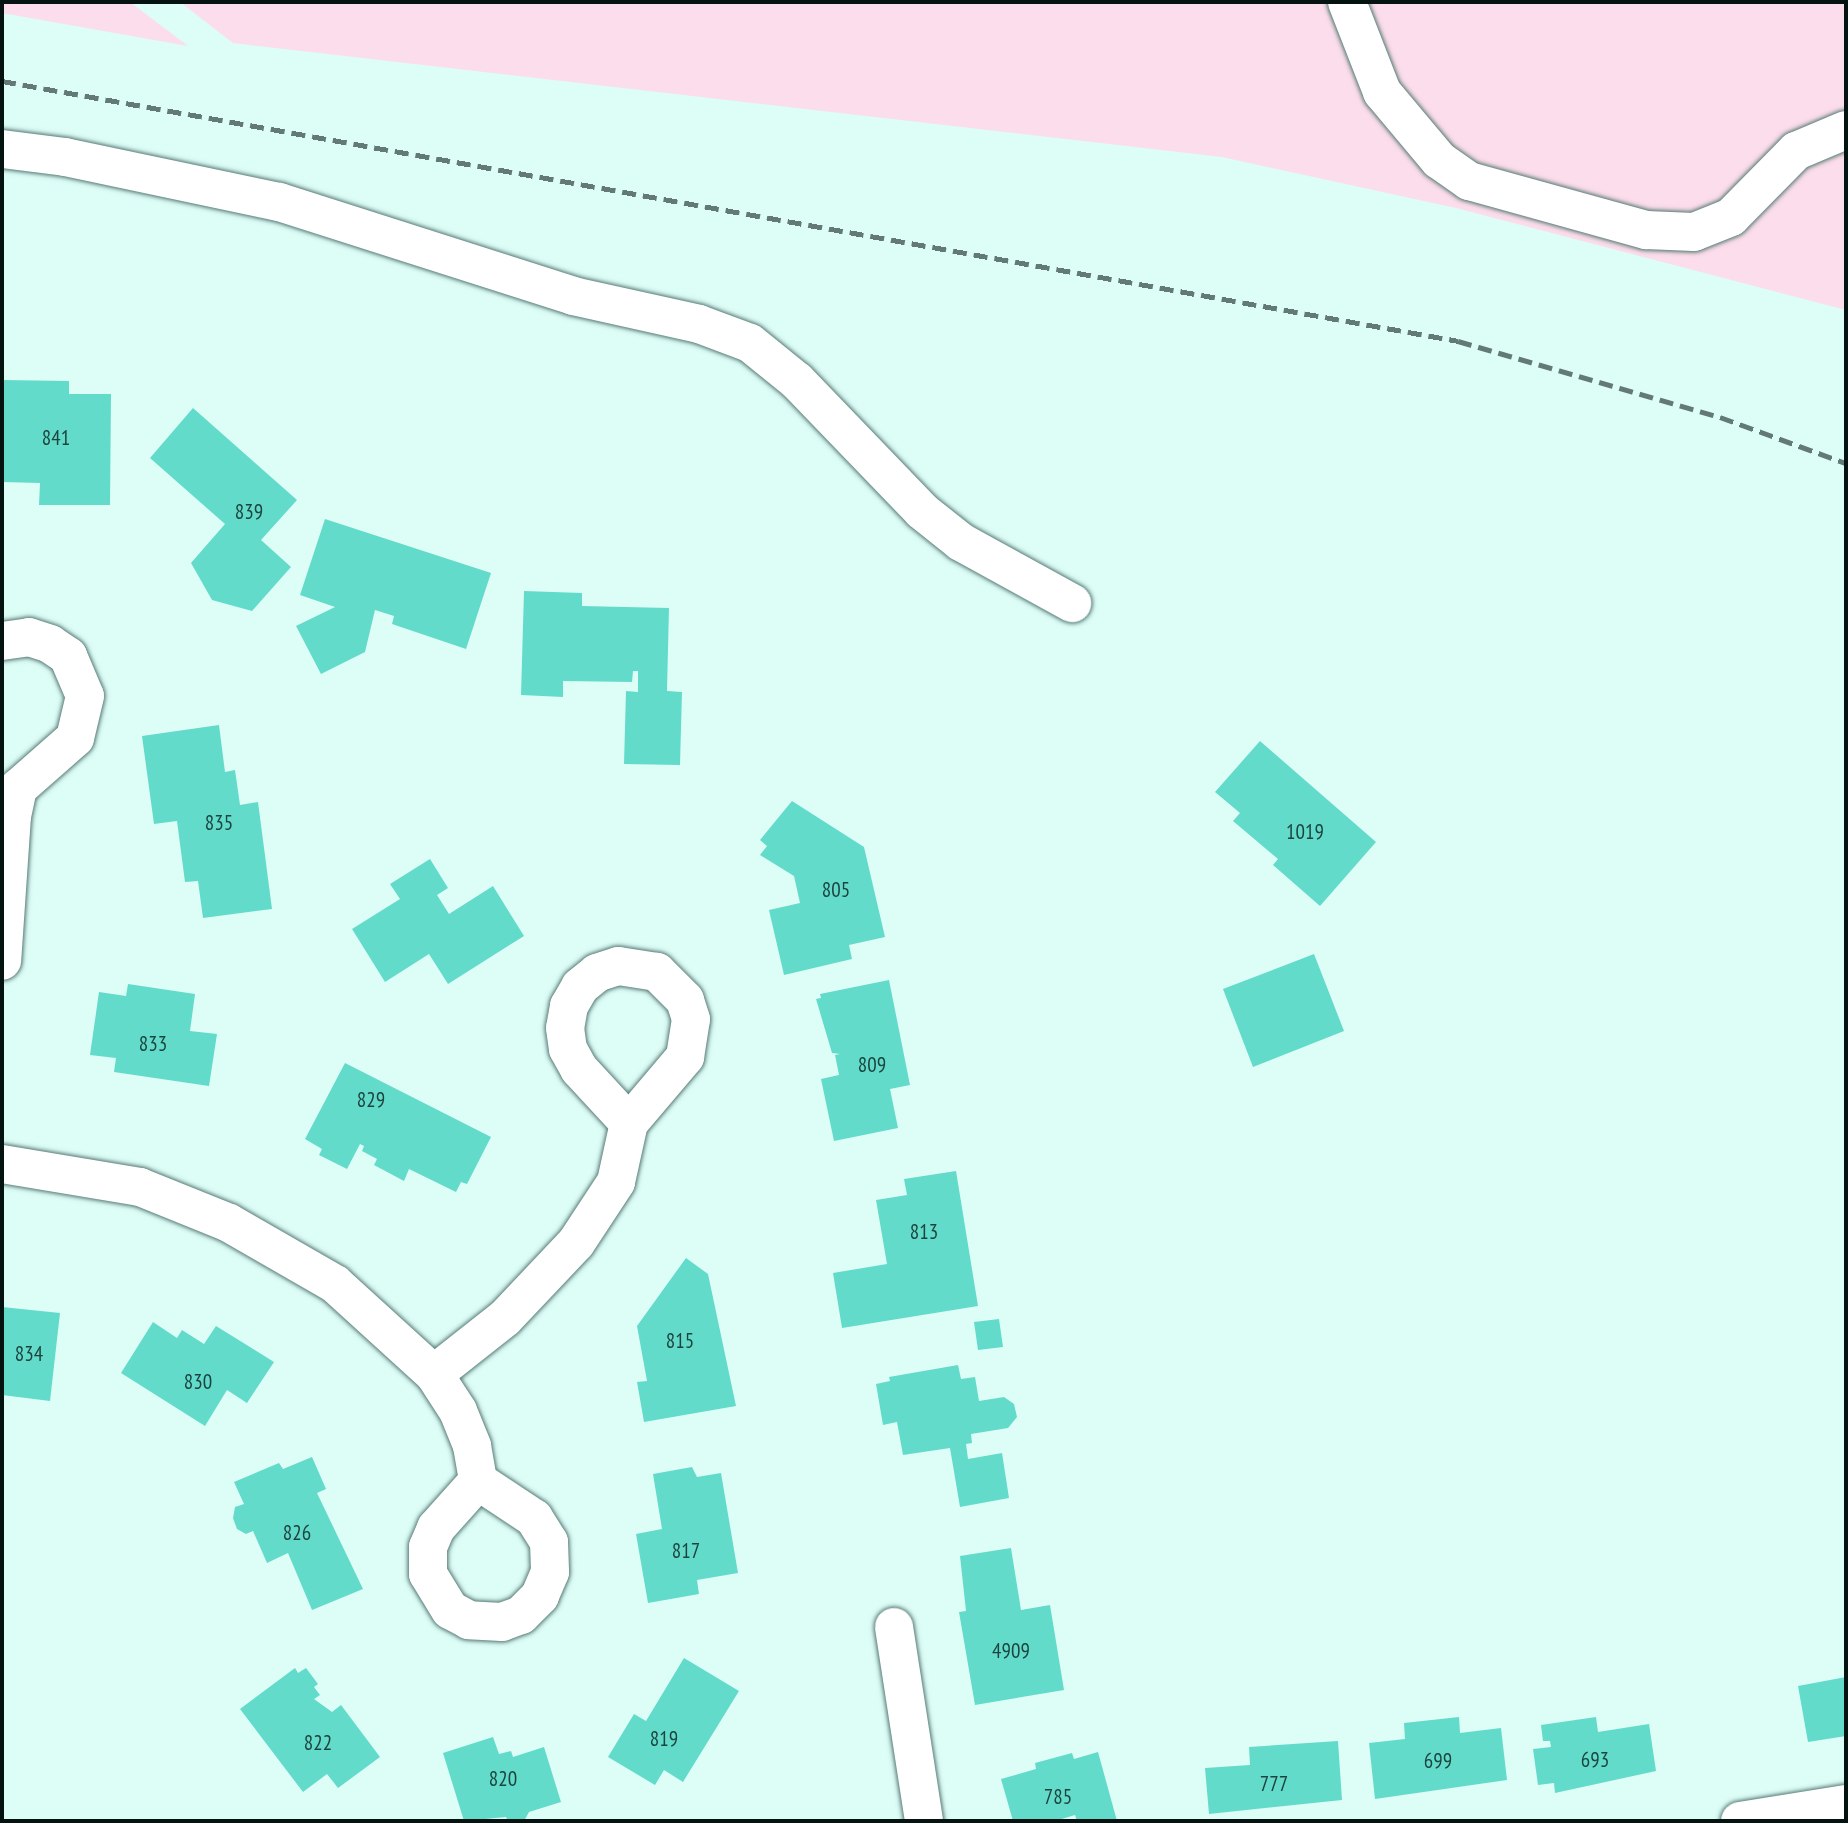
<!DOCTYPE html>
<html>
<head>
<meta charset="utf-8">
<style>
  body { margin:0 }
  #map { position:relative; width:1848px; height:1823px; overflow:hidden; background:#ddfdf7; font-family:"PT Sans Narrow",sans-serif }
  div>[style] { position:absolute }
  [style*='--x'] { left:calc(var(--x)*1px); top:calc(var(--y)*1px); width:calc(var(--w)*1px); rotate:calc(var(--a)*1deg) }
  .green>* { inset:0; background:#fcddeb }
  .building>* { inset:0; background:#63dbca }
  .roads { filter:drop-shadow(0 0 2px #577b75) drop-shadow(0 0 2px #577b75) }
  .minor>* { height:38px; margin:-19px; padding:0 19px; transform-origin:19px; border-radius:19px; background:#fff }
  .rail>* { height:5px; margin-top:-2.5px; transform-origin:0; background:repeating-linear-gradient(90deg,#637975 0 14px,transparent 0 21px) }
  span { translate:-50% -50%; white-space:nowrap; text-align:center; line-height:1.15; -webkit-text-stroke:5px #fff; paint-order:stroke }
  .number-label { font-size:21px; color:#1c443e }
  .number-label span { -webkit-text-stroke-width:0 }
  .frame { position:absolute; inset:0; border:4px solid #041210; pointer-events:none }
</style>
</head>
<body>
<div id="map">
  <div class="green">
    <div style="clip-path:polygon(2px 2px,130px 2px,188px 46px,2px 13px)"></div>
    <div style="clip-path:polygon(180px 2px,1846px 2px,1846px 310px,1456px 208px,1222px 157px,233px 43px)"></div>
  </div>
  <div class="building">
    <div style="clip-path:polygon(2px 380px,69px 381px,69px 394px,111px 394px,110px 505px,39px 505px,40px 483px,2px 482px)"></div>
    <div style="clip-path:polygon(193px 408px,297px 500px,261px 540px,291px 567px,252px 611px,212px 600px,191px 563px,225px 524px,150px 458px)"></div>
    <div style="clip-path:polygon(325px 519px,491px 573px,466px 649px,392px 624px,394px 616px,375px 610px,365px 652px,321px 674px,296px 626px,335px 607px,300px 595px)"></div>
    <div style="clip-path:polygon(524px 591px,582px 593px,582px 606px,669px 608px,667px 691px,682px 692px,680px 765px,624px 764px,626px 691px,638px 692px,638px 671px,633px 671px,632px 682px,563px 681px,563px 697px,521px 695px)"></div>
    <div style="clip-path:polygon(219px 725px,225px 772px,235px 770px,240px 805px,258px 802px,272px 909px,203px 918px,198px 881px,185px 882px,177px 821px,154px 824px,142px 736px)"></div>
    <div style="clip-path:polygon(1260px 741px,1376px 842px,1320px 906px,1273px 865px,1278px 859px,1233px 821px,1240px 813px,1215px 792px)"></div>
    <div style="clip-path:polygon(792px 801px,864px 847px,885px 937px,849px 945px,852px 959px,784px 975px,769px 910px,800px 903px,794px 876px,760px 855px,767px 846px,760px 840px)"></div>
    <div style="clip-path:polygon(430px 859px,448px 888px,437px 895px,449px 914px,493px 886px,524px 936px,448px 984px,429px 954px,385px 982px,352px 929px,400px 899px,390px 884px)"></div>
    <div style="clip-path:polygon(1314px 954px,1344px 1031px,1253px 1067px,1223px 989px)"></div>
    <div style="clip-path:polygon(889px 980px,910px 1085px,890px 1089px,898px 1128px,834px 1141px,821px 1079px,839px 1075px,835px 1055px,840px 1054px,832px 1053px,816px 999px,821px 998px,820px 994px)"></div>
    <div style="clip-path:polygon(128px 984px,195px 994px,190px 1031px,217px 1034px,209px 1086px,114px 1072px,116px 1058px,90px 1055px,99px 992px,126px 996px)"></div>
    <div style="clip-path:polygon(345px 1063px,491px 1137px,467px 1184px,461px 1182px,456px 1192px,409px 1169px,404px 1181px,374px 1165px,377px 1159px,362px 1151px,364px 1146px,360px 1144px,347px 1169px,319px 1155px,322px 1149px,305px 1139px)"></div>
    <div style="clip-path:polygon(956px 1171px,978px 1306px,842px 1328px,833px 1273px,887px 1264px,876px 1200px,907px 1195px,904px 1179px)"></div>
    <div style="clip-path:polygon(686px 1258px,708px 1274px,736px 1406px,644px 1422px,637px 1382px,647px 1381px,637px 1326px)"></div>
    <div style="clip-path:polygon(2px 1307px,60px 1313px,50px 1401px,2px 1395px)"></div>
    <div style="clip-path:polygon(999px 1319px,1003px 1347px,978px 1350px,974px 1322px)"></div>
    <div style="clip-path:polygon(153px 1322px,177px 1338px,182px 1330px,204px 1344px,216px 1326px,274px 1362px,247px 1403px,227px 1390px,205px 1426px,121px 1373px)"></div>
    <div style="clip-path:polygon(958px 1365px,961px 1379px,975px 1377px,979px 1401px,1004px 1397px,1014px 1404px,1017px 1417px,1008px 1428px,971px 1434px,972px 1443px,966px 1444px,968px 1459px,1002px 1453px,1009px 1498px,960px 1507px,950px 1448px,903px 1455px,897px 1422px,883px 1425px,876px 1384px,890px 1381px,889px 1377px)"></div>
    <div style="clip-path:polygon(312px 1457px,326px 1489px,317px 1493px,363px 1589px,312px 1610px,288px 1553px,267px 1563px,253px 1531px,246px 1534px,237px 1529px,233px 1518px,235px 1507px,244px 1504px,234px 1482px,279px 1463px,283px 1469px)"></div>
    <div style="clip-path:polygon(692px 1467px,697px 1477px,721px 1473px,738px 1573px,697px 1580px,699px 1594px,648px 1603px,636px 1534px,662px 1529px,653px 1474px)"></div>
    <div style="clip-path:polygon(1011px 1548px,1021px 1610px,1050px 1605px,1064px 1690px,975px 1705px,959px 1612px,966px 1611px,960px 1556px)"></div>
    <div style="clip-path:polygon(684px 1658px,739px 1691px,683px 1782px,664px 1770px,655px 1785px,608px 1757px,634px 1714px,646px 1721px)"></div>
    <div style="clip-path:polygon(295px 1668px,298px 1673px,306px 1668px,318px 1684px,314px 1687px,320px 1695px,314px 1699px,332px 1712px,341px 1705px,380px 1757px,338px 1788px,327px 1774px,303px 1792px,240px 1709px)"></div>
    <div style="clip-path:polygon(1846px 1677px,1846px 1736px,1808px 1742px,1798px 1686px)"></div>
    <div style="clip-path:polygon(1459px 1717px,1460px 1733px,1501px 1728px,1507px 1780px,1375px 1799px,1369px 1743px,1405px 1739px,1404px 1723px)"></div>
    <div style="clip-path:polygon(1596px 1717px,1598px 1732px,1649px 1724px,1656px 1771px,1555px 1793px,1554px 1783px,1538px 1785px,1533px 1749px,1551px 1747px,1550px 1741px,1543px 1741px,1541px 1725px)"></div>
    <div style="clip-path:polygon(493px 1737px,499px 1754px,511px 1751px,513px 1757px,544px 1747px,561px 1802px,529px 1812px,524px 1821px,508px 1821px,506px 1817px,464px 1821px,443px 1753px)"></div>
    <div style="clip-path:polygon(1338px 1741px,1342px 1800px,1209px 1814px,1205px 1768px,1250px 1765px,1249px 1747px)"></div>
    <div style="clip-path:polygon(1098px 1752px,1117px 1821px,1077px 1821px,1075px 1815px,1055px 1821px,1013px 1821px,1001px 1779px,1036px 1769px,1035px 1763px,1072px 1753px,1074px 1759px)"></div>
  </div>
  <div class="roads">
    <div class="minor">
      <div style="--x:1347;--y:2;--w:97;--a:68.7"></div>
      <div style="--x:1382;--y:92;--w:89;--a:50"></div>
      <div style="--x:1439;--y:160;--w:37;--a:35"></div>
      <div style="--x:1469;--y:181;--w:184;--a:15.5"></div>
      <div style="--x:1646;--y:230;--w:48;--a:2.4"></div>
      <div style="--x:1694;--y:232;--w:40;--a:-22"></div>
      <div style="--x:1731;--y:217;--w:93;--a:-45.4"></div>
      <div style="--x:1796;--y:151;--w:54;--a:-22.8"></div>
      <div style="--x:2;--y:149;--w:64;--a:7.2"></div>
      <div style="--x:65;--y:157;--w:219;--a:11.9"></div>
      <div style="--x:279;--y:202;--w:309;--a:17.7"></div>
      <div style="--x:573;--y:296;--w:129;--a:12.5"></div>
      <div style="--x:699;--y:324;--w:54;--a:20.4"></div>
      <div style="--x:750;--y:343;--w:60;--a:39"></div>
      <div style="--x:797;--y:381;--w:180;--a:46.1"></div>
      <div style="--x:922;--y:511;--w:50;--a:38.5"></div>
      <div style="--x:961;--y:542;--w:127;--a:28.8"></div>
      <div style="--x:2;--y:641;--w:27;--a:-8"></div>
      <div style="--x:29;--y:637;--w:22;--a:18"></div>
      <div style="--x:50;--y:644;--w:22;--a:34"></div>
      <div style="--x:68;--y:656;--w:43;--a:67"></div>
      <div style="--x:85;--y:696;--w:43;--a:103.4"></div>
      <div style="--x:75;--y:738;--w:76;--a:138.7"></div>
      <div style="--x:18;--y:788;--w:29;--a:102"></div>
      <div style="--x:12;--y:816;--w:145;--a:93.9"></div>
      <div style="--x:2;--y:1164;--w:140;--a:9.5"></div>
      <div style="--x:140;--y:1187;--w:96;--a:22"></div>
      <div style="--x:229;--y:1223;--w:122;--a:29.9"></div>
      <div style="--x:335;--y:1284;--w:134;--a:42.3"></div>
      <div style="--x:434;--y:1374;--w:44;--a:57"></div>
      <div style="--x:458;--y:1411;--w:38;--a:68"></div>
      <div style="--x:472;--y:1446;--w:36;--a:80"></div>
      <div style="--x:478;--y:1481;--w:67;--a:33.5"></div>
      <div style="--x:534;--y:1518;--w:28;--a:58"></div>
      <div style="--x:549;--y:1542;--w:30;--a:88"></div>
      <div style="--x:550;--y:1572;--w:26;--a:113"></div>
      <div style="--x:540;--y:1596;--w:27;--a:135"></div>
      <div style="--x:521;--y:1615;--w:20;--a:160"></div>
      <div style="--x:502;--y:1622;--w:33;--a:-177"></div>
      <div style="--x:469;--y:1620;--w:21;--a:-152"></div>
      <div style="--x:450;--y:1610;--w:42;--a:-121.4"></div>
      <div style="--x:428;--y:1574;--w:27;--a:-90"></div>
      <div style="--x:428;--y:1547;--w:21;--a:-67"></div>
      <div style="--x:436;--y:1528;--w:63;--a:-48.2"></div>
      <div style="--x:434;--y:1374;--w:90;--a:-38.3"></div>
      <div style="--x:505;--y:1318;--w:103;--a:-46.6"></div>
      <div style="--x:576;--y:1243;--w:73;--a:-56.7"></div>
      <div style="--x:616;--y:1182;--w:60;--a:-77.6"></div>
      <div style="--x:629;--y:1123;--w:87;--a:-49.7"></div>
      <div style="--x:685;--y:1057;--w:38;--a:-81"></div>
      <div style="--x:691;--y:1019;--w:20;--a:-108"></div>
      <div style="--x:685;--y:1000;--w:40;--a:-135"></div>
      <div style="--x:657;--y:972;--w:39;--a:-171"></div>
      <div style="--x:618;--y:966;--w:22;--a:162"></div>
      <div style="--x:597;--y:973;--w:22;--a:141"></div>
      <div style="--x:580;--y:987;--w:22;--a:120"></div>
      <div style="--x:569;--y:1006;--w:22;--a:100"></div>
      <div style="--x:565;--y:1028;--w:21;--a:82"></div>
      <div style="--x:568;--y:1049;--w:23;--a:61"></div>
      <div style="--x:579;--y:1069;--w:74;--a:47.2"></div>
      <div style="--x:894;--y:1627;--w:196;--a:81.2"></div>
      <div style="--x:1740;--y:1821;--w:107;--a:-9.1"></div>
    </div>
  </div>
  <div class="rail">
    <div style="--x:2;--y:81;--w:1479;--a:10.12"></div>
    <div style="--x:1458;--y:341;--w:273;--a:16.2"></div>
    <div style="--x:1720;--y:417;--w:134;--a:20.1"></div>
  </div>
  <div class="number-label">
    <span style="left:56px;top:438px">841</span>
    <span style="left:249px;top:512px">839</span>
    <span style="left:219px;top:823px">835</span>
    <span style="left:1305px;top:832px">1019</span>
    <span style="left:836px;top:890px">805</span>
    <span style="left:153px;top:1044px">833</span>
    <span style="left:872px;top:1065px">809</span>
    <span style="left:371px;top:1100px">829</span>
    <span style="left:924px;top:1232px">813</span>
    <span style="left:680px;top:1341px">815</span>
    <span style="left:29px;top:1354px">834</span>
    <span style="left:198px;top:1382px">830</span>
    <span style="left:297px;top:1533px">826</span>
    <span style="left:686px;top:1551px">817</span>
    <span style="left:1011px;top:1651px">4909</span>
    <span style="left:664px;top:1739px">819</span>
    <span style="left:318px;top:1743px">822</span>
    <span style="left:1595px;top:1760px">693</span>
    <span style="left:1438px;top:1761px">699</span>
    <span style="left:503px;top:1779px">820</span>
    <span style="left:1274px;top:1784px">777</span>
    <span style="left:1058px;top:1797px">785</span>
  </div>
  <div class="frame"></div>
</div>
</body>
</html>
